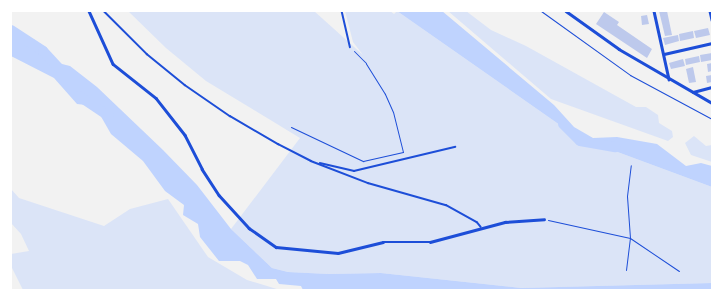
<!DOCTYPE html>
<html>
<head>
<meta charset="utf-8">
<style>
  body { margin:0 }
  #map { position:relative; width:723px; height:301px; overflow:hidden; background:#f2f2f2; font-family:Literata,serif }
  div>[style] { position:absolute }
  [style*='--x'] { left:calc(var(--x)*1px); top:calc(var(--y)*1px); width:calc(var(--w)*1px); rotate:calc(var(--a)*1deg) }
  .green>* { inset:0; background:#dbe4f7 }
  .water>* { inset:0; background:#bfd3fe }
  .river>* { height:10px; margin:-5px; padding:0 5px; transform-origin:5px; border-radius:5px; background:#bfd3fe }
  .building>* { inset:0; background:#bdc9ec }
  .path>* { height:1px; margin:-0.5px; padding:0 0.5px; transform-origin:0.5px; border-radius:0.5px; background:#1d4ed8 }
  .service>* { height:1.5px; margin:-0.75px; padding:0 0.75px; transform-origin:0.75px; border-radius:0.75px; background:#1d4ed8 }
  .minor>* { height:2.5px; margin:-1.25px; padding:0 1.25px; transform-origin:1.25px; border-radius:1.25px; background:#1d4ed8 }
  span { translate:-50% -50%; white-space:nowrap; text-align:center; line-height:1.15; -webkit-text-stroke:3px #fff; paint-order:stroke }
  .frame { position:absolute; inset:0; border:12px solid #fff; pointer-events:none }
</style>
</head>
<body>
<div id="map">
  <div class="green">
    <div style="clip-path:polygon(128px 11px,314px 11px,363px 55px,353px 42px,345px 11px,390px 11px,394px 14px,397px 11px,577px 137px,712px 187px,712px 283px,521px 288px,381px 273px,329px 274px,288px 272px,272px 268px,231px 229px,300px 138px,206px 81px,166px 48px)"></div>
    <div style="clip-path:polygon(448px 11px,466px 11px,491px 30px,526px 46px,636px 107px,646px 107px,658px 115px,659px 123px,672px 131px,673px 137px,668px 141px,551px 99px)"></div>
    <div style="clip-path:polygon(694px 136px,706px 146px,712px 145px,712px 162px,691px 155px,685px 143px)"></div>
    <div style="clip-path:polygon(11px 189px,19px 198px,104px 226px,130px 209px,168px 199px,208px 257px,247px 280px,280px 290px,23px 290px,11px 266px,11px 254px,29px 251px,21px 234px,11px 223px)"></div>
  </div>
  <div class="water">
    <div style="clip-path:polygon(397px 11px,442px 11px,554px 105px,574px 127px,593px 138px,617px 137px,657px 144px,686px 166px,701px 163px,712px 166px,712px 187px,577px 137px)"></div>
    <div style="clip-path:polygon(11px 29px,16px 35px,30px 39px,37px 48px,58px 63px,70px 66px,97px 87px,163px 150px,197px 185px,231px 229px,272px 268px,288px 272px,329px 274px,381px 273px,521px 288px,712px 283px,712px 290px,303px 290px,301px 286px,279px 284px,276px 279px,257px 279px,248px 265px,240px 261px,219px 261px,200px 237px,198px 224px,183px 215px,184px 205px,165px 191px,143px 161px,111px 134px,95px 106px,77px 104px,54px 78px,11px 56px)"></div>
  </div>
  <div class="river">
    <div style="--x:11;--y:30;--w:38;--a:33"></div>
    <div style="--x:43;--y:51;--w:22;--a:47"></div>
    <div style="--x:79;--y:96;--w:36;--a:34"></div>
    <div style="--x:563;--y:124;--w:24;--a:45"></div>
    <div style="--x:580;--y:141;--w:36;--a:10"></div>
  </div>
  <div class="building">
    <div style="clip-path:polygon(659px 11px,667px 11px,672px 35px,665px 36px)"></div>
    <div style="clip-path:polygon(604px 12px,619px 22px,617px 25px,652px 49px,647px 58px,596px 24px)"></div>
    <div style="clip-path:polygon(647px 15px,649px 24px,642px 25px,641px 16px)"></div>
    <div style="clip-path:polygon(708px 28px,710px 35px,696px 38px,694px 31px)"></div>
    <div style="clip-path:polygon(693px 31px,694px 38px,680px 41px,679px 34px)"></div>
    <div style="clip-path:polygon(678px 35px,679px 41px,665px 45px,663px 38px)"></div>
    <div style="clip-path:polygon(712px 53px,712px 60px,701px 62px,700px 55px)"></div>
    <div style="clip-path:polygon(699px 56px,700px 62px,686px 65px,685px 59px)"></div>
    <div style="clip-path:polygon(683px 59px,685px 66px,671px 69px,669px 63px)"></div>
    <div style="clip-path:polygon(712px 63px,712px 71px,708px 72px,707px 64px)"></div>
    <div style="clip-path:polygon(693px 67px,696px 82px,689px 83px,686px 69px)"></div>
    <div style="clip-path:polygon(712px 75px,712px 82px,707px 83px,706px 76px)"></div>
  </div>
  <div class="path">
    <div style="--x:541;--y:11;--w:110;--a:35.7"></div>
    <div style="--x:630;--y:75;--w:93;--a:28.2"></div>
    <div style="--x:291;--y:127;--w:80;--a:25.3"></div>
    <div style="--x:363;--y:161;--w:41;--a:-12.7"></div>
    <div style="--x:403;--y:152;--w:41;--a:-104"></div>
    <div style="--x:393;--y:112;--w:20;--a:-114"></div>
    <div style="--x:385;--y:94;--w:36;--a:-122"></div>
    <div style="--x:366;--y:63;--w:17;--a:-135"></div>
    <div style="--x:548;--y:220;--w:84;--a:12.4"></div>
    <div style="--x:630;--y:238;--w:59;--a:34"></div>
    <div style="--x:626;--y:270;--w:32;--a:-83"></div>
    <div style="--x:630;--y:238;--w:42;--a:-94.1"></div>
    <div style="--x:627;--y:196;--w:31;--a:-83"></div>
  </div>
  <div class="service">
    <div style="--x:104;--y:11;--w:61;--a:45"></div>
    <div style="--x:147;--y:54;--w:49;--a:39.2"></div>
    <div style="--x:185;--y:85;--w:55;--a:34.6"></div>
    <div style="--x:230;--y:116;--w:56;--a:30.3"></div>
    <div style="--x:278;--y:144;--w:37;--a:27"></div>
    <div style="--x:311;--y:161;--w:61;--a:21.1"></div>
    <div style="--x:368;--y:183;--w:81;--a:15.8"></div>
    <div style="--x:446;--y:205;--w:35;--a:29"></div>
    <div style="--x:477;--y:222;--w:6;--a:51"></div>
    <div style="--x:342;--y:11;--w:37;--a:77"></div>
    <div style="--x:320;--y:163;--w:35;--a:13"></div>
    <div style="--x:354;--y:171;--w:104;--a:-13.4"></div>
  </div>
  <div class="minor">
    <div style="--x:89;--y:11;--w:58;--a:65.6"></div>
    <div style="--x:113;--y:64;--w:55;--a:38.3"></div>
    <div style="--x:156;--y:98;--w:47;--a:51.9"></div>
    <div style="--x:185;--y:135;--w:38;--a:63"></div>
    <div style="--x:202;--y:169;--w:31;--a:57"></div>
    <div style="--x:219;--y:195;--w:45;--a:47.7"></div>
    <div style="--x:249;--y:228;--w:33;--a:35"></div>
    <div style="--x:276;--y:247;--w:62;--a:5.5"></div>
    <div style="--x:338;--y:253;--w:46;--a:-13.7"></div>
    <div style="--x:383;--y:242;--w:47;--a:0"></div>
    <div style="--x:430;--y:242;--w:78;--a:-14.9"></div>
    <div style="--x:505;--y:222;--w:39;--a:-4"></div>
    <div style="--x:566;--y:11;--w:65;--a:35.6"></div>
    <div style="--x:619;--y:49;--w:108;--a:30.1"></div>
    <div style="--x:654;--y:11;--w:70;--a:77.6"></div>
    <div style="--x:710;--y:11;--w:9;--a:77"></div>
    <div style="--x:664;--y:54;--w:49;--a:-12.9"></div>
    <div style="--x:693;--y:92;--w:20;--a:-15"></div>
  </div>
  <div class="frame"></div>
</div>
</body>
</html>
